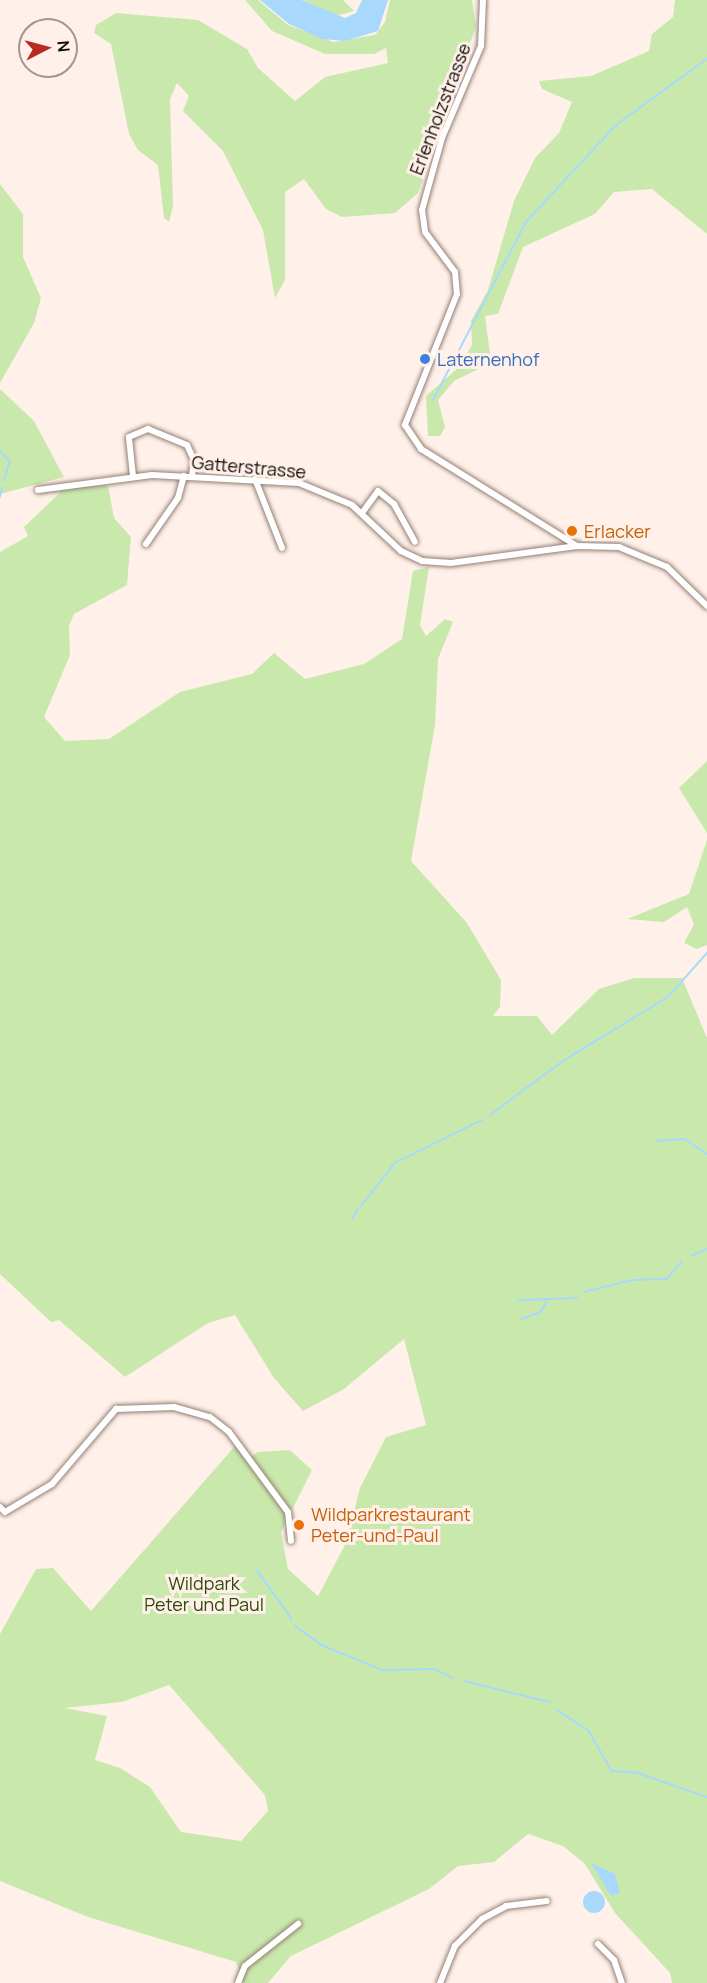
<!DOCTYPE html>
<html>
<head>
<meta charset="utf-8">
<style>
  body { margin:0 }
  #map { position:relative; width:707px; height:1983px; overflow:hidden; background:#fff1ea; font-family:Manrope,sans-serif }
  div>[style] { position:absolute }
  [style*='--x'] { left:calc(var(--x)*1px); top:calc(var(--y)*1px); width:calc(var(--w)*1px); rotate:calc(var(--a)*1deg) }
  .green>* { inset:0; background:#c9e9ac }
  .water>* { inset:0; background:#a8d9fc }
  .round { border-radius:50% }
  .stream>* { height:1.5px; margin:-0.75px; padding:0 0.75px; transform-origin:0.75px; border-radius:0.75px; background:#a8d9fc }
  .roads { filter:drop-shadow(0 0 2px #948075) drop-shadow(0 0 2px #948075) }
  .minor>* { height:6px; margin:-3px; padding:0 3px; transform-origin:3px; border-radius:3px; background:#fff }
  .dots>* { width:16px; height:16px; translate:-50% -50%; box-sizing:border-box; border:3px solid #fff1ea; border-radius:50% }
  span { translate:-50% -50%; white-space:nowrap; text-align:center; line-height:1.15; -webkit-text-stroke:6px #fff1ea; paint-order:stroke }
  .street-label { font-size:18px; color:#140d09 }
  .shop-label { font-size:18px; color:#366cbe }
  .left { translate:0 -50%; text-align:left }
  .food-label { font-size:18px; color:#c56008 }
  .park-label { font-size:18px; color:#2e4907 }
  .north { position:absolute; left:18px; top:18px; width:60px; height:60px; box-sizing:border-box; background:#fff1ea; border:2px solid #a19690; border-radius:50%; rotate:84deg; font-size:16px; font-weight:700; line-height:24px; text-align:center; color:#140d09 }
  .north::after { content:''; display:block; margin:auto; width:21px; height:27px; background:#b92b22; clip-path:polygon(50% 0,100% 100%,50% 72%,0 100%) }
</style>
</head>
<body>
<div id="map">
  <div class="green">
    <div style="clip-path:polygon(245px 0,258px 0,288px 25px,334px 42px,375px 35px,385px 22px,390px 0,472px 0,476px 26px,418px 193px,395px 213px,342px 217px,326px 209px,304px 179px,285px 192px,285px 280px,275px 298px,263px 230px,223px 151px,183px 111px,189px 96px,177px 83px,170px 99px,173px 206px,169px 222px,164px 218px,158px 165px,138px 150px,129px 134px,111px 44px,94px 33px,96px 25px,116px 13px,198px 20px,247px 49px,258px 68px,295px 101px,325px 77px,388px 63px,386px 48px,374px 54px,325px 54px,272px 31px)"></div>
    <div style="clip-path:polygon(303px 0,343px 0,354px 11px,336px 16px)"></div>
    <div style="clip-path:polygon(675px 0,707px 0,707px 234px,652px 189px,614px 192px,595px 214px,523px 247px,498px 314px,485px 316px,490px 354px,483px 367px,454px 381px,438px 400px,445px 427px,440px 436px,428px 436px,426px 396px,459px 367px,472px 345px,471px 321px,488px 290px,514px 201px,535px 158px,559px 133px,572px 102px,542px 89px,539px 81px,591px 76px,649px 51px,652px 34px,673px 17px)"></div>
    <div style="clip-path:polygon(0 184px,23px 214px,23px 257px,41px 298px,34px 323px,0 383px)"></div>
    <div style="clip-path:polygon(0 389px,34px 421px,64px 477px,0 494px)"></div>
    <div style="clip-path:polygon(evenodd,67px 486px,108px 486px,114px 518px,131px 537px,127px 585px,74px 614px,69px 626px,70px 655px,44px 717px,65px 741px,109px 739px,180px 692px,252px 674px,274px 653px,305px 679px,364px 664px,402px 639px,413px 571px,429px 567px,420px 625px,426px 636px,445px 619px,453px 622px,438px 659px,435px 725px,411px 861px,467px 923px,501px 980px,500px 1007px,493px 1016px,537px 1016px,552px 1035px,599px 989px,634px 978px,682px 978px,707px 1038px,707px 1983px,672px 1983px,670px 1973px,615px 1913px,585px 1864px,563px 1846px,528px 1834px,494px 1862px,458px 1866px,429px 1889px,291px 1956px,268px 1983px,244px 1983px,236px 1962px,88px 1917px,0 1881px,0 1634px,36px 1569px,53px 1568px,91px 1611px,235px 1446px,246px 1460px,258px 1452px,290px 1450px,312px 1470px,281px 1532px,288px 1569px,318px 1596px,346px 1543px,360px 1488px,386px 1437px,426px 1425px,404px 1339px,344px 1389px,303px 1411px,274px 1378px,235px 1315px,208px 1323px,125px 1377px,59px 1320px,51px 1322px,0 1274px,0 552px,28px 536px,24px 527px,67px 486px,169px 1685px,265px 1795px,268px 1811px,241px 1841px,181px 1832px,150px 1787px,120px 1768px,95px 1760px,107px 1716px,64px 1708px,122px 1702px,169px 1685px)"></div>
    <div style="clip-path:polygon(707px 761px,707px 833px,679px 788px)"></div>
    <div style="clip-path:polygon(707px 840px,707px 945px,697px 949px,684px 943px,694px 924px,687px 907px,664px 922px,627px 919px,689px 894px)"></div>
  </div>
  <div class="water">
    <div style="clip-path:polygon(260px 0,302px 0,345px 18px,356px 13px,362px 0,388px 0,378px 31px,345px 41px,322px 39px,289px 24px)"></div>
    <div style="clip-path:polygon(591px 1863px,615px 1874px,620px 1893px,611px 1896px)"></div>
    <div class="round" style="left:583px;top:1891px;width:22px;height:22px"></div>
  </div>
  <div class="stream">
    <div style="--x:433;--y:400;--w:201;--a:-62.4"></div>
    <div style="--x:526;--y:222;--w:132;--a:-47.1"></div>
    <div style="--x:616;--y:125;--w:112;--a:-36"></div>
    <div style="--x:0;--y:450;--w:16;--a:50"></div>
    <div style="--x:10;--y:462;--w:19;--a:106"></div>
    <div style="--x:0;--y:497;--w:9;--a:-77"></div>
    <div style="--x:568;--y:1058;--w:117;--a:-31.4"></div>
    <div style="--x:668;--y:997;--w:59;--a:-48.4"></div>
    <div style="--x:490;--y:1115;--w:94;--a:-36.4"></div>
    <div style="--x:656;--y:1141;--w:29;--a:-4"></div>
    <div style="--x:685;--y:1139;--w:27;--a:34"></div>
    <div style="--x:361;--y:1206;--w:55;--a:-51.7"></div>
    <div style="--x:395;--y:1163;--w:97;--a:-26.3"></div>
    <div style="--x:352;--y:1219;--w:12;--a:-59"></div>
    <div style="--x:691;--y:1256;--w:17;--a:-24"></div>
    <div style="--x:584;--y:1292;--w:49;--a:-14"></div>
    <div style="--x:632;--y:1280;--w:35;--a:-2"></div>
    <div style="--x:667;--y:1279;--w:23;--a:-50"></div>
    <div style="--x:519;--y:1300;--w:58;--a:-2"></div>
    <div style="--x:521;--y:1319;--w:21;--a:-19"></div>
    <div style="--x:541;--y:1312;--w:13;--a:-63"></div>
    <div style="--x:257;--y:1570;--w:60;--a:54.5"></div>
    <div style="--x:295;--y:1626;--w:33;--a:35"></div>
    <div style="--x:322;--y:1645;--w:65;--a:22.6"></div>
    <div style="--x:382;--y:1670;--w:53;--a:-1.1"></div>
    <div style="--x:435;--y:1669;--w:20;--a:27"></div>
    <div style="--x:465;--y:1681;--w:88;--a:13.9"></div>
    <div style="--x:557;--y:1710;--w:38;--a:33"></div>
    <div style="--x:589;--y:1731;--w:46;--a:60.1"></div>
    <div style="--x:612;--y:1771;--w:26;--a:4"></div>
    <div style="--x:638;--y:1773;--w:73;--a:19.2"></div>
  </div>
  <div class="roads">
    <div class="minor">
      <div style="--x:483;--y:0;--w:46;--a:92.5"></div>
      <div style="--x:481;--y:46;--w:100;--a:113"></div>
      <div style="--x:442;--y:138;--w:75;--a:105.5"></div>
      <div style="--x:422;--y:210;--w:22;--a:82"></div>
      <div style="--x:425;--y:232;--w:50;--a:53.1"></div>
      <div style="--x:455;--y:272;--w:22;--a:85"></div>
      <div style="--x:457;--y:294;--w:141;--a:111.7"></div>
      <div style="--x:405;--y:425;--w:29;--a:56"></div>
      <div style="--x:421;--y:449;--w:184;--a:31.9"></div>
      <div style="--x:133;--y:476;--w:39;--a:-96"></div>
      <div style="--x:129;--y:437;--w:21;--a:-23"></div>
      <div style="--x:148;--y:429;--w:42;--a:22.3"></div>
      <div style="--x:187;--y:445;--w:17;--a:65"></div>
      <div style="--x:194;--y:460;--w:16;--a:97"></div>
      <div style="--x:255;--y:479;--w:74;--a:68.6"></div>
      <div style="--x:38;--y:490;--w:115;--a:-7.5"></div>
      <div style="--x:152;--y:475;--w:147;--a:3.1"></div>
      <div style="--x:299;--y:483;--w:57;--a:22.5"></div>
      <div style="--x:352;--y:505;--w:67;--a:43.2"></div>
      <div style="--x:401;--y:551;--w:23;--a:25"></div>
      <div style="--x:422;--y:561;--w:29;--a:4"></div>
      <div style="--x:451;--y:563;--w:127;--a:-7.7"></div>
      <div style="--x:577;--y:546;--w:42;--a:1.4"></div>
      <div style="--x:619;--y:547;--w:52;--a:22.6"></div>
      <div style="--x:667;--y:567;--w:56;--a:44.3"></div>
      <div style="--x:362;--y:513;--w:27;--a:-54"></div>
      <div style="--x:378;--y:491;--w:21;--a:39"></div>
      <div style="--x:394;--y:504;--w:43;--a:61.1"></div>
      <div style="--x:146;--y:544;--w:56;--a:-55.2"></div>
      <div style="--x:178;--y:498;--w:23;--a:-75"></div>
      <div style="--x:0;--y:1507;--w:7;--a:45"></div>
      <div style="--x:5;--y:1512;--w:55;--a:-30.8"></div>
      <div style="--x:52;--y:1484;--w:99;--a:-49.5"></div>
      <div style="--x:116;--y:1409;--w:58;--a:-2"></div>
      <div style="--x:174;--y:1407;--w:37;--a:16"></div>
      <div style="--x:210;--y:1417;--w:24;--a:38"></div>
      <div style="--x:229;--y:1432;--w:99;--a:53.6"></div>
      <div style="--x:288;--y:1512;--w:29;--a:84"></div>
      <div style="--x:598;--y:1944;--w:23;--a:45"></div>
      <div style="--x:614;--y:1960;--w:24;--a:71"></div>
      <div style="--x:238;--y:1983;--w:18;--a:-68"></div>
      <div style="--x:245;--y:1966;--w:68;--a:-38.4"></div>
      <div style="--x:440;--y:1983;--w:40;--a:-68"></div>
      <div style="--x:455;--y:1946;--w:38;--a:-45"></div>
      <div style="--x:482;--y:1919;--w:27;--a:-28"></div>
      <div style="--x:506;--y:1906;--w:41;--a:-7"></div>
    </div>
  </div>
  <div class="dots">
    <div style="left:425px;top:359px;background:#3f7fe0"></div>
    <div style="left:572px;top:531px;background:#e8710a"></div>
    <div style="left:299px;top:1525px;background:#e8710a"></div>
  </div>
  <div class="street-label">
    <span style="left:440px;top:109px;rotate:-69deg">Erlenholzstrasse</span>
    <span style="left:249px;top:467px;rotate:5deg">Gatterstrasse</span>
  </div>
  <div class="shop-label">
    <span class="left" style="left:437px;top:359px">Laternenhof</span>
  </div>
  <div class="food-label">
    <span class="left" style="left:584px;top:531px">Erlacker</span>
    <span class="left" style="left:311px;top:1525px">Wildparkrestaurant<br>Peter-und-Paul</span>
  </div>
  <div class="park-label">
    <span style="left:204px;top:1594px">Wildpark<br>Peter und Paul</span>
  </div>
  <div class="north">N</div>
</div>
</body>
</html>
